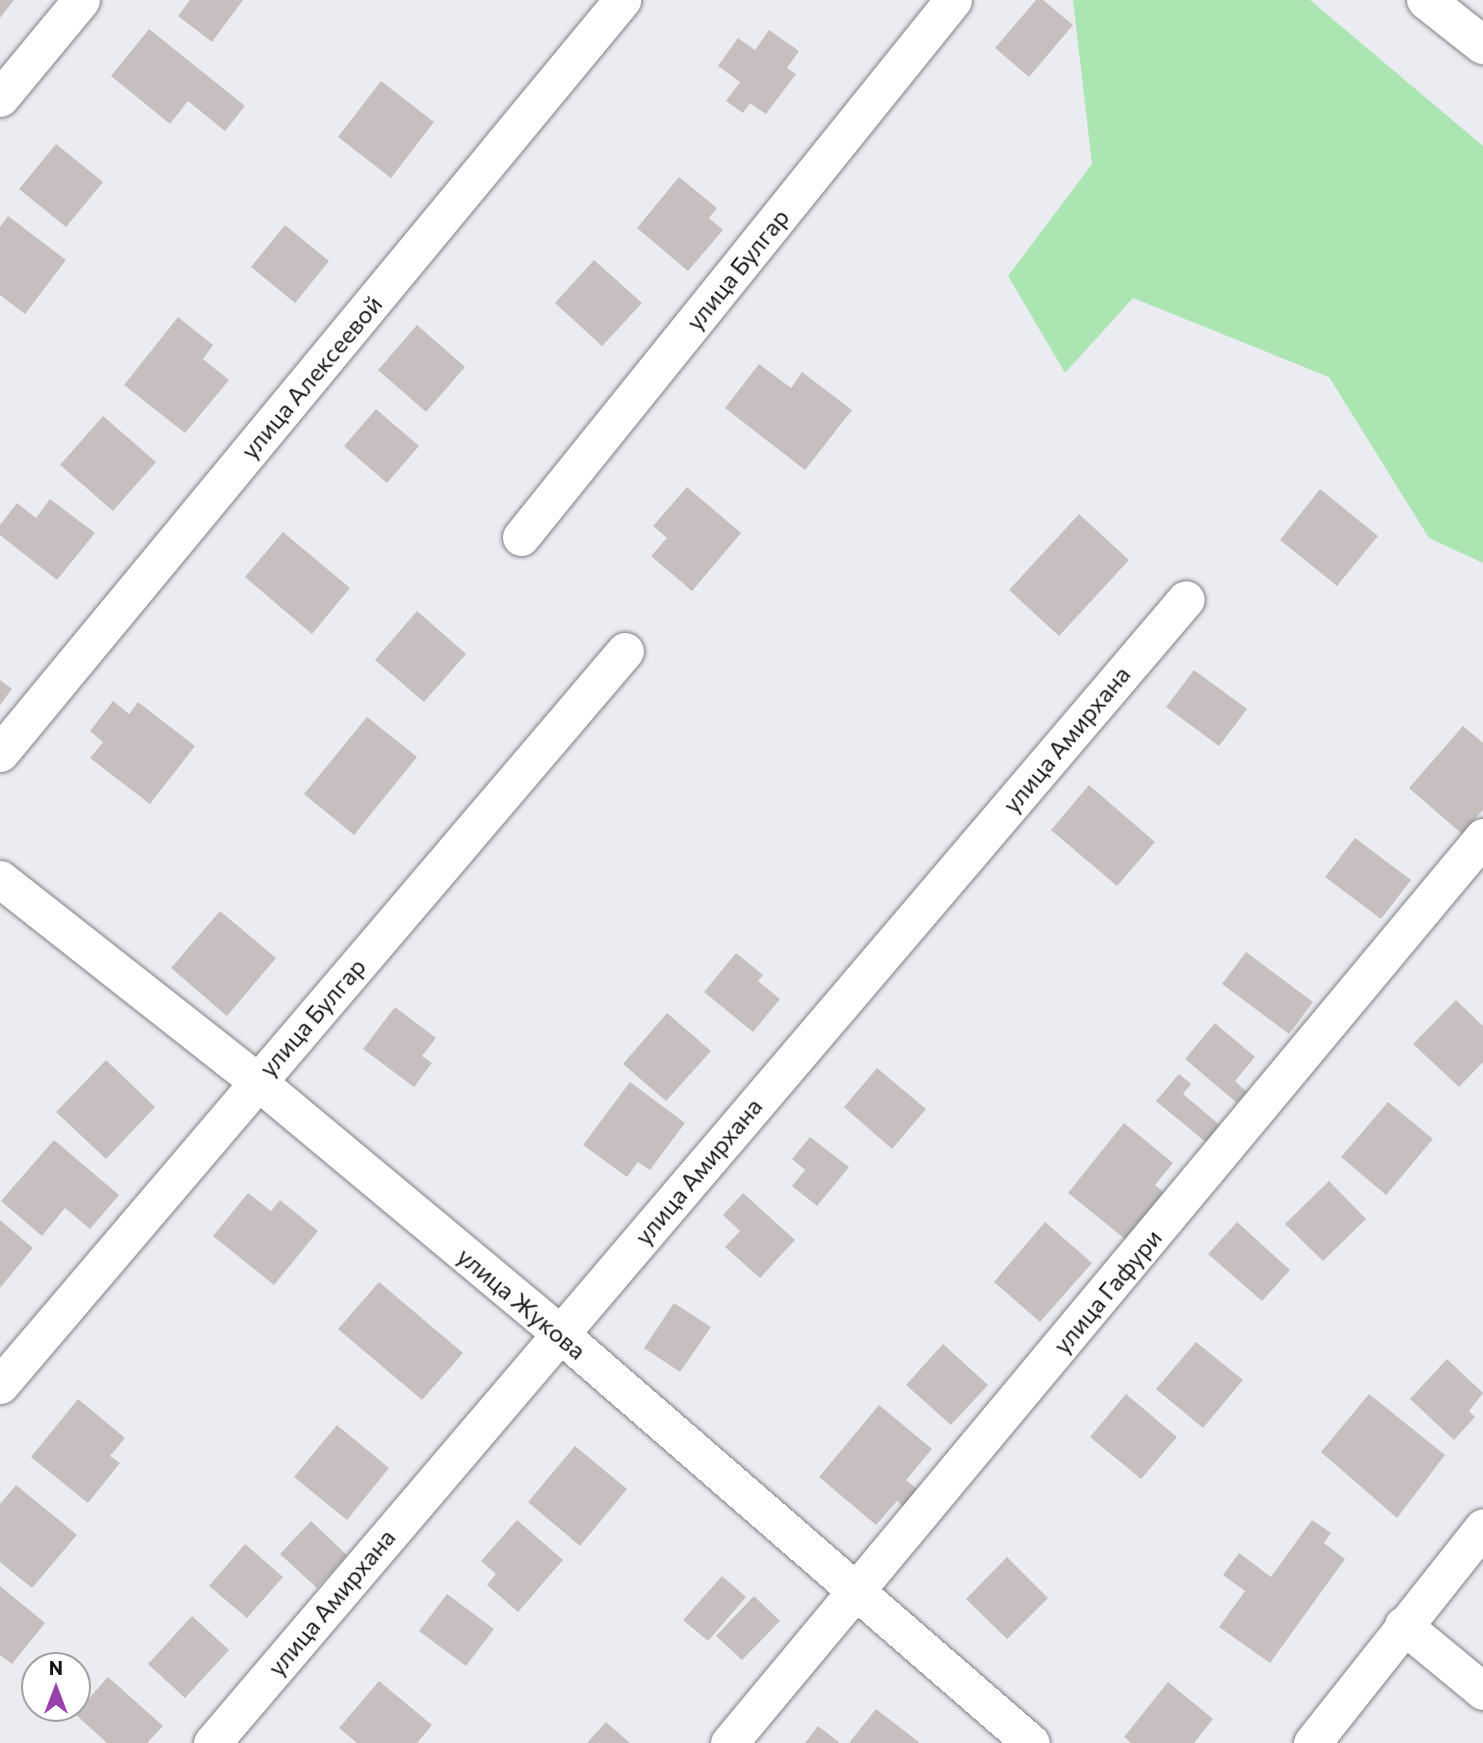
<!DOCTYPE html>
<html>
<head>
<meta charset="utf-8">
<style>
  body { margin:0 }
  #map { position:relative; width:1483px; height:1743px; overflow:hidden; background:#ebecf2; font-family:Commissioner,sans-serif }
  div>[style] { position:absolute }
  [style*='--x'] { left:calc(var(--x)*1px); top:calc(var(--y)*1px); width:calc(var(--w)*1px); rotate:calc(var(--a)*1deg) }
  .green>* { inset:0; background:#abe5b2 }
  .building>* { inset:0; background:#c7bfbf }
  .roads { filter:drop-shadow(0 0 2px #7f8086) drop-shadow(0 0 2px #7f8086) }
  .minor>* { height:37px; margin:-18.5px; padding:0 18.5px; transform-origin:18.5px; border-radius:18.5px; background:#fff }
  .primary>* { height:38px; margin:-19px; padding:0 19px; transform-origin:19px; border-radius:19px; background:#fff }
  span { translate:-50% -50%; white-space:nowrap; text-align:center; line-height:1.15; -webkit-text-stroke:5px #fff; paint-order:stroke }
  .street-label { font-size:24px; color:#141517 }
  .north { position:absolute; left:21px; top:1652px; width:70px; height:70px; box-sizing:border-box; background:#fff; border:2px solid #a1a1a2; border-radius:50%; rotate:0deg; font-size:19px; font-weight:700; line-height:28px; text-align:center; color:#141517 }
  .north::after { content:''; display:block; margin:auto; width:24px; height:32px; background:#9941ad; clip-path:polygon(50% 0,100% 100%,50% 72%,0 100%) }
</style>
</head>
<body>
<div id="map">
  <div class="green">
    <div style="clip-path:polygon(1073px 0,1310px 0,1483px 146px,1483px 563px,1429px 538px,1329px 377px,1133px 298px,1065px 373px,1008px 276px,1092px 164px)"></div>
  </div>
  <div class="building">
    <div style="clip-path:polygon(0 0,14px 0,0 18px)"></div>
    <div style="clip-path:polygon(190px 0,243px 0,212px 42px,178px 16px)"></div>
    <div style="clip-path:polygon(1036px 0,1043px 0,1073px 25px,1029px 77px,995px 48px)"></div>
    <div style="clip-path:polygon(149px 29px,245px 106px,225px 131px,188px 101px,170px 124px,111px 76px)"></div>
    <div style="clip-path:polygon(769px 30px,799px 51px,787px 68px,796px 74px,766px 114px,750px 103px,743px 113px,726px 101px,740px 82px,718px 66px,738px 38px,755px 50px)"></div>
    <div style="clip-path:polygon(381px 81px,434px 122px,391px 178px,338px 137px)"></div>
    <div style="clip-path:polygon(56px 144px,103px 182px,66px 227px,19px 189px)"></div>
    <div style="clip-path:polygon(679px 177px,717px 208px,709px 218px,723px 230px,688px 271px,637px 228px)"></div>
    <div style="clip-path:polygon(8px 216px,66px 260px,25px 314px,0 295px,0 227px)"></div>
    <div style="clip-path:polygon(285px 225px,329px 261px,295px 303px,251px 267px)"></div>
    <div style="clip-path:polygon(594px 260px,642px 303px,602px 346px,555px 303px)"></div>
    <div style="clip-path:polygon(178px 317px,213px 345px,203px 359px,229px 380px,185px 433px,124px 385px)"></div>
    <div style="clip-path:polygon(417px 325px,465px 367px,426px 412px,378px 370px)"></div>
    <div style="clip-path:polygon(759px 364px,791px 388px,802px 372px,852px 410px,805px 470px,725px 408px)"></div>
    <div style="clip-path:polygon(376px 409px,419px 446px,387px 483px,344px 446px)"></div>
    <div style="clip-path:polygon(103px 416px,156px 462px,113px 511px,60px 465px)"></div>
    <div style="clip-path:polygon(687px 487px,741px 533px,692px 591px,651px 556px,667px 538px,653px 526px)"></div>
    <div style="clip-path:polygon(1320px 489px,1378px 536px,1337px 586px,1280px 540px)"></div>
    <div style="clip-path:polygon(50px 499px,95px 533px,57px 580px,0 535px,0 525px,17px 503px,36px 518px)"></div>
    <div style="clip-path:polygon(1079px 514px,1129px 560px,1059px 636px,1009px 590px)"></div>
    <div style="clip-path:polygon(283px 532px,350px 588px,312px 634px,245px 577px)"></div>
    <div style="clip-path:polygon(417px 611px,466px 654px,424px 702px,375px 660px)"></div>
    <div style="clip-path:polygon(1194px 670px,1247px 709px,1219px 746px,1166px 707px)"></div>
    <div style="clip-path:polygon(0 680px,12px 689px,0 705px)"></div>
    <div style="clip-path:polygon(113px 701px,129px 714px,138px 702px,195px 746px,150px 804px,90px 758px,103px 742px,90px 731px)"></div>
    <div style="clip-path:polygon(367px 717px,417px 757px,354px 835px,304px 794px)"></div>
    <div style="clip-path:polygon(1463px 726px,1483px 743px,1483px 810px,1462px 834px,1409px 788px)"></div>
    <div style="clip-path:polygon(1089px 785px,1155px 842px,1117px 886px,1051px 830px)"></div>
    <div style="clip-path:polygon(1355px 838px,1411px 880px,1381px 919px,1325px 877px)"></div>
    <div style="clip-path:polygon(220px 911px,276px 958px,227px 1016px,171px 968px)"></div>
    <div style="clip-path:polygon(1246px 952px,1313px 1002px,1289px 1034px,1222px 984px)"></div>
    <div style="clip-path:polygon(736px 953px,763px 975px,758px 981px,780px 999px,753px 1032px,704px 992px)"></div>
    <div style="clip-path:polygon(1456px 1000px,1483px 1026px,1483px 1062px,1459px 1087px,1413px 1044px)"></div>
    <div style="clip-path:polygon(395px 1007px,436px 1038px,422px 1056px,432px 1063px,414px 1087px,363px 1049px)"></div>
    <div style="clip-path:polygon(667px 1013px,711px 1051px,666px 1101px,623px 1064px)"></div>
    <div style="clip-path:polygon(1215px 1023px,1255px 1057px,1235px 1081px,1247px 1092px,1237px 1103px,1185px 1059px)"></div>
    <div style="clip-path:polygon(106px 1060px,155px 1107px,106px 1159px,56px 1112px)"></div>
    <div style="clip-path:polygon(877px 1068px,926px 1109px,892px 1149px,844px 1107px)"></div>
    <div style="clip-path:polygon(1179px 1074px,1191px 1084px,1183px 1094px,1222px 1127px,1208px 1144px,1156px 1101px)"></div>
    <div style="clip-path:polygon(630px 1082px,685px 1123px,650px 1170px,638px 1162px,627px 1177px,583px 1145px)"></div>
    <div style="clip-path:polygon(1388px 1102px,1433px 1139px,1386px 1195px,1341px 1157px)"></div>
    <div style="clip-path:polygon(1124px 1123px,1173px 1163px,1155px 1185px,1168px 1196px,1130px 1243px,1068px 1193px)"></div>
    <div style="clip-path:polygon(810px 1137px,849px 1167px,817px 1206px,792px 1186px,805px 1170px,792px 1159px)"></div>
    <div style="clip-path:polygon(54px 1140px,119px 1195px,90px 1229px,65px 1208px,42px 1236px,1px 1201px)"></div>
    <div style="clip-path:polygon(1329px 1181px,1366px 1219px,1323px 1261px,1285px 1224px)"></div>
    <div style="clip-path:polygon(248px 1193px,271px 1211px,280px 1200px,318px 1231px,274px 1285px,213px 1236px)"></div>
    <div style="clip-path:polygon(743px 1193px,795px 1240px,760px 1278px,725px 1247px,740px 1231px,723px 1215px)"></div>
    <div style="clip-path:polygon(0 1220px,33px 1248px,0 1288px)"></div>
    <div style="clip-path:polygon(1045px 1222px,1092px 1263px,1040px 1322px,994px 1282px)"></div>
    <div style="clip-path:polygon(1237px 1222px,1290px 1270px,1262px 1301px,1208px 1254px)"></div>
    <div style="clip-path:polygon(379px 1282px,463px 1353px,422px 1400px,338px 1329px)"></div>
    <div style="clip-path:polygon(674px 1303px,711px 1327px,680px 1372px,644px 1348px)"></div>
    <div style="clip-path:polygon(1196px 1342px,1243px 1380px,1203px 1428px,1156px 1389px)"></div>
    <div style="clip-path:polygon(943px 1344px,988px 1385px,951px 1425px,906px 1385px)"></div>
    <div style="clip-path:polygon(1447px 1359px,1483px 1393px,1469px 1411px,1475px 1417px,1454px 1440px,1410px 1399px)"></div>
    <div style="clip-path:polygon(1126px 1394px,1177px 1437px,1141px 1479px,1090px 1437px)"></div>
    <div style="clip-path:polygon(1369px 1394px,1445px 1455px,1397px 1518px,1321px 1452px)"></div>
    <div style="clip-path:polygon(78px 1399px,125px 1438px,110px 1456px,120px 1463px,88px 1503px,31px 1457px)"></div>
    <div style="clip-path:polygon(879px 1405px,932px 1449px,906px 1480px,922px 1493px,908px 1510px,897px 1501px,876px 1525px,819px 1477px)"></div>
    <div style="clip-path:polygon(337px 1425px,389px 1468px,347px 1520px,294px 1477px)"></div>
    <div style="clip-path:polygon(575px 1446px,627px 1489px,580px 1546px,528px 1502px)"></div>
    <div style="clip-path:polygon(16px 1485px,77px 1535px,32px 1588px,0 1562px,0 1504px)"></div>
    <div style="clip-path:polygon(517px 1520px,563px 1560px,518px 1612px,487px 1585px,496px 1574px,481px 1561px)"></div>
    <div style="clip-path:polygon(1312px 1520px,1331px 1533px,1324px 1543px,1345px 1559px,1270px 1663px,1219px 1627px,1245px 1591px,1223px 1575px,1239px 1553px,1271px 1577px)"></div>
    <div style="clip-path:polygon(311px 1521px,347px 1555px,317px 1588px,280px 1554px)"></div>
    <div style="clip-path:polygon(245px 1544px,283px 1577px,247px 1618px,209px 1586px)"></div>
    <div style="clip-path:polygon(1007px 1557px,1048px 1598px,1007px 1639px,966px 1599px)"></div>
    <div style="clip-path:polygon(722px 1576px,746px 1597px,708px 1641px,683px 1620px)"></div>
    <div style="clip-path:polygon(0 1586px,45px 1623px,12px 1664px,0 1655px)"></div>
    <div style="clip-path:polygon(447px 1594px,494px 1629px,466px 1666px,419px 1631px)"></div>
    <div style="clip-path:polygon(754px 1596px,780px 1621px,742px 1660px,716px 1636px)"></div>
    <div style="clip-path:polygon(192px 1616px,229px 1650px,185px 1698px,148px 1664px)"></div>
    <div style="clip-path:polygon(108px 1677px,163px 1726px,147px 1743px,107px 1743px,75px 1714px)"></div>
    <div style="clip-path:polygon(379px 1681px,432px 1725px,417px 1743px,357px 1743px,339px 1728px)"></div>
    <div style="clip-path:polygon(1168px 1682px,1213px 1719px,1194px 1743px,1131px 1743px,1124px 1737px)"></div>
    <div style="clip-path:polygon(876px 1709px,920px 1743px,849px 1743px)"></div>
    <div style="clip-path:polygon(606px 1722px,630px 1743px,587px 1743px)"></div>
    <div style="clip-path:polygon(818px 1726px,840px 1743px,805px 1743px)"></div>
  </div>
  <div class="roads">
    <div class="minor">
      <div style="--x:0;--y:98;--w:127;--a:-50.4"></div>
      <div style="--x:521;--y:537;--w:689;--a:-51.18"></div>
      <div style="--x:0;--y:753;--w:977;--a:-50.44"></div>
      <div style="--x:0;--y:879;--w:327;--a:38.2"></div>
      <div style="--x:257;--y:1081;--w:393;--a:39.8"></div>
      <div style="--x:559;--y:1333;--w:625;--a:40.98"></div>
      <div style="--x:0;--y:1385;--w:964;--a:-49.59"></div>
      <div style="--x:1403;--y:1625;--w:104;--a:39.5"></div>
      <div style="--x:212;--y:1743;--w:1502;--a:-49.59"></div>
      <div style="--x:729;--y:1743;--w:1179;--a:-50.23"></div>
      <div style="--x:1312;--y:1743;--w:275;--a:-51.6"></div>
    </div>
    <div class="primary">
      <div style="--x:1426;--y:0;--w:73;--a:38.3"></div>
    </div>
  </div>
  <div class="street-label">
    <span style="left:737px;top:269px;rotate:-51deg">улица Булгар</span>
    <span style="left:311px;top:377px;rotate:-50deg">улица Алексеевой</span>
    <span style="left:1066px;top:739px;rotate:-50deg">улица Амирхана</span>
    <span style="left:312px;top:1017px;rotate:-49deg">улица Булгар</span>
    <span style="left:698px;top:1171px;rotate:-50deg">улица Амирхана</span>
    <span style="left:1107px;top:1291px;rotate:-50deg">улица Гафури</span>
    <span style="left:522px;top:1303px;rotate:40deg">улица Жукова</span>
    <span style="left:331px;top:1602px;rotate:-50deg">улица Амирхана</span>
  </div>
  <div class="north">N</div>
</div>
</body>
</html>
